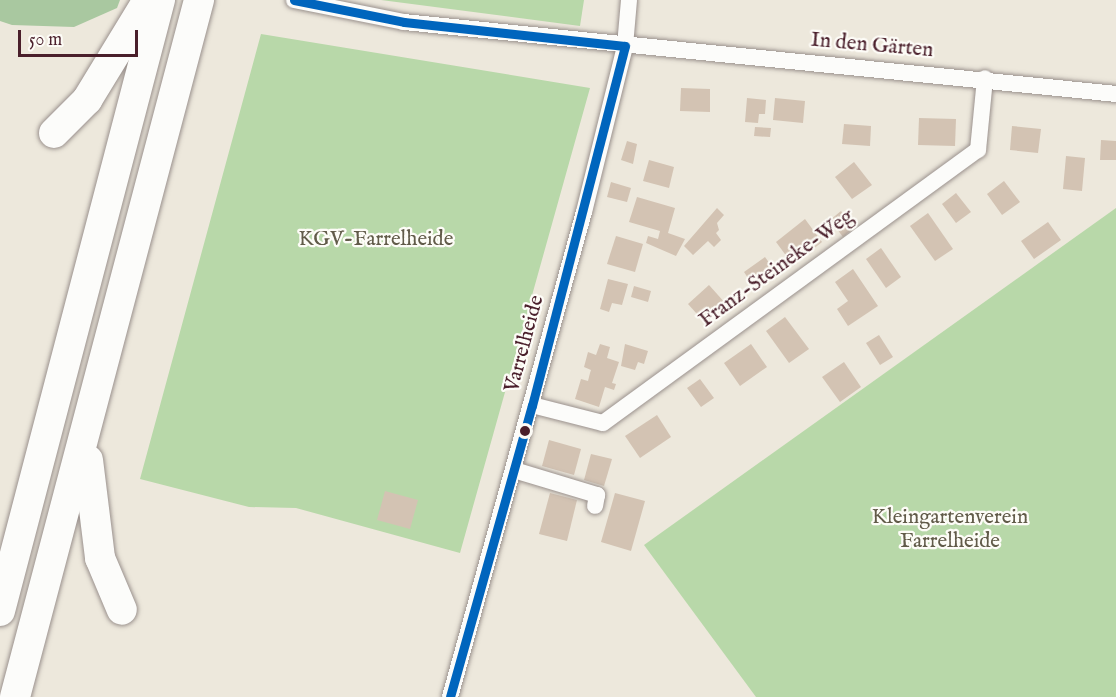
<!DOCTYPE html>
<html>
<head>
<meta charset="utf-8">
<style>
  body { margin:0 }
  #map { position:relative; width:1116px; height:697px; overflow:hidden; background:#ede8dc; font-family:"IM FELL English",serif }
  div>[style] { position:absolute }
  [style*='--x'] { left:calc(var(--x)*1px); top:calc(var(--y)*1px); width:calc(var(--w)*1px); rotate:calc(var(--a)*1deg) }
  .green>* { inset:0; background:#b8d8a9 }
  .forest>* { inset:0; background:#a9c8a0 }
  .building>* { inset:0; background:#d3c3b3 }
  .roads { filter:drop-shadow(0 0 2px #9a918d) drop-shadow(0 0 2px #9a918d) }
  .minor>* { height:16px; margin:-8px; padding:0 8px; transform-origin:8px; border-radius:8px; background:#fcfcfa }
  .motorway>* { height:30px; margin:-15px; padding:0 15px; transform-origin:15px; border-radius:15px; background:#fcfcfa }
  .bus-1>* { height:9px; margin:-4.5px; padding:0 4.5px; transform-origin:4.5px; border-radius:4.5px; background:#0065bd }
  .dots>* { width:16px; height:16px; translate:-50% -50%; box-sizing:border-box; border:3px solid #fdfcf7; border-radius:50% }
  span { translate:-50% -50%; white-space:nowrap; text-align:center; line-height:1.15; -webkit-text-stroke:4.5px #fdfcf7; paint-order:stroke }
  .street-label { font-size:21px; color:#4a1f2b }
  .park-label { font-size:21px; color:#615b49 }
  .scale { position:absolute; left:18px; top:30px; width:120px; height:27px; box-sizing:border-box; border:3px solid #4a1f2b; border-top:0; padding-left:8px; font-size:18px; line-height:21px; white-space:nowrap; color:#4a1f2b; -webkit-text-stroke:4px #fdfcf7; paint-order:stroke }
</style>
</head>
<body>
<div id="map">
  <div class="green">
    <div style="clip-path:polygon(381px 0,584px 0,580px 26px)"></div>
    <div style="clip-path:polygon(261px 34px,590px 88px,460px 553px,296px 508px,249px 507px,140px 479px)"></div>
    <div style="clip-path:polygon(1116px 208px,1116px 697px,756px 697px,644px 545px)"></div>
  </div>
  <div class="forest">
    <div style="clip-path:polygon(0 0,120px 0,117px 8px,74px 27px,12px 25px,0 21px)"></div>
  </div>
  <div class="building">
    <div style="clip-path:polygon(681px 88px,710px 89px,710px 112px,680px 111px)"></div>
    <div style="clip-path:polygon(747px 98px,766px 100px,765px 114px,759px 114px,758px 123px,745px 122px)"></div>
    <div style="clip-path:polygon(775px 98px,805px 101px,803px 123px,773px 120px)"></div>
    <div style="clip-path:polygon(919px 118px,956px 119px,955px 146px,918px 145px)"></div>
    <div style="clip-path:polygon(844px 124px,871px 126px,870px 146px,842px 144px)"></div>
    <div style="clip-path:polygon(1012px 126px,1041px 129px,1038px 153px,1010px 150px)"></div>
    <div style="clip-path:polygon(755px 127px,771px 128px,770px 137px,754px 136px)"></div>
    <div style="clip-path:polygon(1101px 140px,1116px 141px,1116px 160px,1100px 160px)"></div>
    <div style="clip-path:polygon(627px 141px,637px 144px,633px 164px,621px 160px)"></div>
    <div style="clip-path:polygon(1066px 156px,1085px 158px,1082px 191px,1063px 189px)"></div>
    <div style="clip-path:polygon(649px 160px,674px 167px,669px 188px,643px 181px)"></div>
    <div style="clip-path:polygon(854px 162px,872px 185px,852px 199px,835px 177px)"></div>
    <div style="clip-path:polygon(1004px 181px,1020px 202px,1002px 215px,987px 194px)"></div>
    <div style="clip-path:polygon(611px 182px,631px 188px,627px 202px,607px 197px)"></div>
    <div style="clip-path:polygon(956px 193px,971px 212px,956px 223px,942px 204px)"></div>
    <div style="clip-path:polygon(637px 197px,675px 208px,668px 233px,685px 239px,676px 256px,646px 243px,648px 236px,658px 239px,660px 231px,629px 222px)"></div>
    <div style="clip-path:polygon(717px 208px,724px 215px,717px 223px,719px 230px,716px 233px,721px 240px,714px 247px,708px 241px,693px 255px,684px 246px)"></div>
    <div style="clip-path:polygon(841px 211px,854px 228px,843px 237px,830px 220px)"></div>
    <div style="clip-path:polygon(928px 213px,953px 249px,935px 261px,910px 226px)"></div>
    <div style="clip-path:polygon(805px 219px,822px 242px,793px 265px,776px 242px)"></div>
    <div style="clip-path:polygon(1048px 222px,1061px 240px,1034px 259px,1021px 241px)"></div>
    <div style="clip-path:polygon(616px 236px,643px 244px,635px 272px,607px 264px)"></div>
    <div style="clip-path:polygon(881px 248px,901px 277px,886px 288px,866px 259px)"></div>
    <div style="clip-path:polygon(765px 257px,775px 271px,754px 287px,744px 272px)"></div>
    <div style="clip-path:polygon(853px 269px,878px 306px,848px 326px,837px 309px,848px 301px,835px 282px)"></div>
    <div style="clip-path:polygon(608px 279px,628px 284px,622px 305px,612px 303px,609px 312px,600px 309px)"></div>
    <div style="clip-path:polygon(709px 285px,726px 304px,705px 323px,688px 304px)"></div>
    <div style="clip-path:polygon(634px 286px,651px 291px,648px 302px,631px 297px)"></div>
    <div style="clip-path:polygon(785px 317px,809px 349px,789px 363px,766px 331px)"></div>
    <div style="clip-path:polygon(879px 335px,893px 357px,880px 365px,866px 343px)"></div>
    <div style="clip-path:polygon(600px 344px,610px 347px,607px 358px,619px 362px,612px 383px,616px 384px,614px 390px,605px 387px,599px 407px,575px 399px,581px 379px,588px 381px,590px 373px,591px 370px,584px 367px,588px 352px,596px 355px)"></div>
    <div style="clip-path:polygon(625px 344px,648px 351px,644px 364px,638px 362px,635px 370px,621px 366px)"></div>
    <div style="clip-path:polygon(751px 344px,767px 367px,740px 386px,724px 363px)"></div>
    <div style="clip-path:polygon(844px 362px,861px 387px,840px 402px,822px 377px)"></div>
    <div style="clip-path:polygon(700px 379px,714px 398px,701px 407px,687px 388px)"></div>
    <div style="clip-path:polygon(657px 415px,671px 437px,640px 458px,625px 436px)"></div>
    <div style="clip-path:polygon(549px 440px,581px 449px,574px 475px,542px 466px)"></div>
    <div style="clip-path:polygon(591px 454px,612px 459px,604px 486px,584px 480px)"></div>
    <div style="clip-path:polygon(385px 491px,418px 500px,410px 529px,377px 520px)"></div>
    <div style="clip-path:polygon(550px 493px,577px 500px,567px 541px,539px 534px)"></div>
    <div style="clip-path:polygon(615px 493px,645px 501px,631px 551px,601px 542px)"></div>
  </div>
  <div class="roads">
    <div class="minor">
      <div style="--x:294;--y:0;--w:112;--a:11.3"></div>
      <div style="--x:404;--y:22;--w:716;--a:5.77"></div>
      <div style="--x:532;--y:405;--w:73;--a:14.2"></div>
      <div style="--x:603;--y:423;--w:464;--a:-36.1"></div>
      <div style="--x:978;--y:150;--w:72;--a:-84.4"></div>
      <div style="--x:514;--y:470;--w:87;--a:16.8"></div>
      <div style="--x:597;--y:495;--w:11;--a:100"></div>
      <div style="--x:450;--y:697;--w:503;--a:-74.56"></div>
      <div style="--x:584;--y:212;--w:171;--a:-76.1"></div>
      <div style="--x:625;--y:46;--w:46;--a:-85"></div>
    </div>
    <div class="motorway">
      <div style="--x:54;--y:133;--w:47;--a:-45"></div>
      <div style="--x:87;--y:100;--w:117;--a:-58.6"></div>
      <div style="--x:88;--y:460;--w:99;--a:83"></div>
      <div style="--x:100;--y:558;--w:56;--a:67.1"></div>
      <div style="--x:0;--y:611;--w:632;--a:-75.33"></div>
      <div style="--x:15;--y:697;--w:721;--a:-75.21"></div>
    </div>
  </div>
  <div class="bus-1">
    <div style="--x:294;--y:0;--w:112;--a:11.3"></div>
    <div style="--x:404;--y:22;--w:222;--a:6.2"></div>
    <div style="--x:625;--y:46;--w:371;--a:104.5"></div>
    <div style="--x:532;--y:405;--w:303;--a:105.7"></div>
  </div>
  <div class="dots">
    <div style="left:525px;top:431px;background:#4a1f2b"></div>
  </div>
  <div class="street-label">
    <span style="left:872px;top:46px;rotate:5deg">In den Gärten</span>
    <span style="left:777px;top:269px;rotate:-36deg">Franz-Steineke-Weg</span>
    <span style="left:525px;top:344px;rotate:-75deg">Varrelheide</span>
  </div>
  <div class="park-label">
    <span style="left:376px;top:240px">KGV-Farrelheide</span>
    <span style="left:950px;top:530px">Kleingartenverein<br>Farrelheide</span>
  </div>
  <div class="scale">50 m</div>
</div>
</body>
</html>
